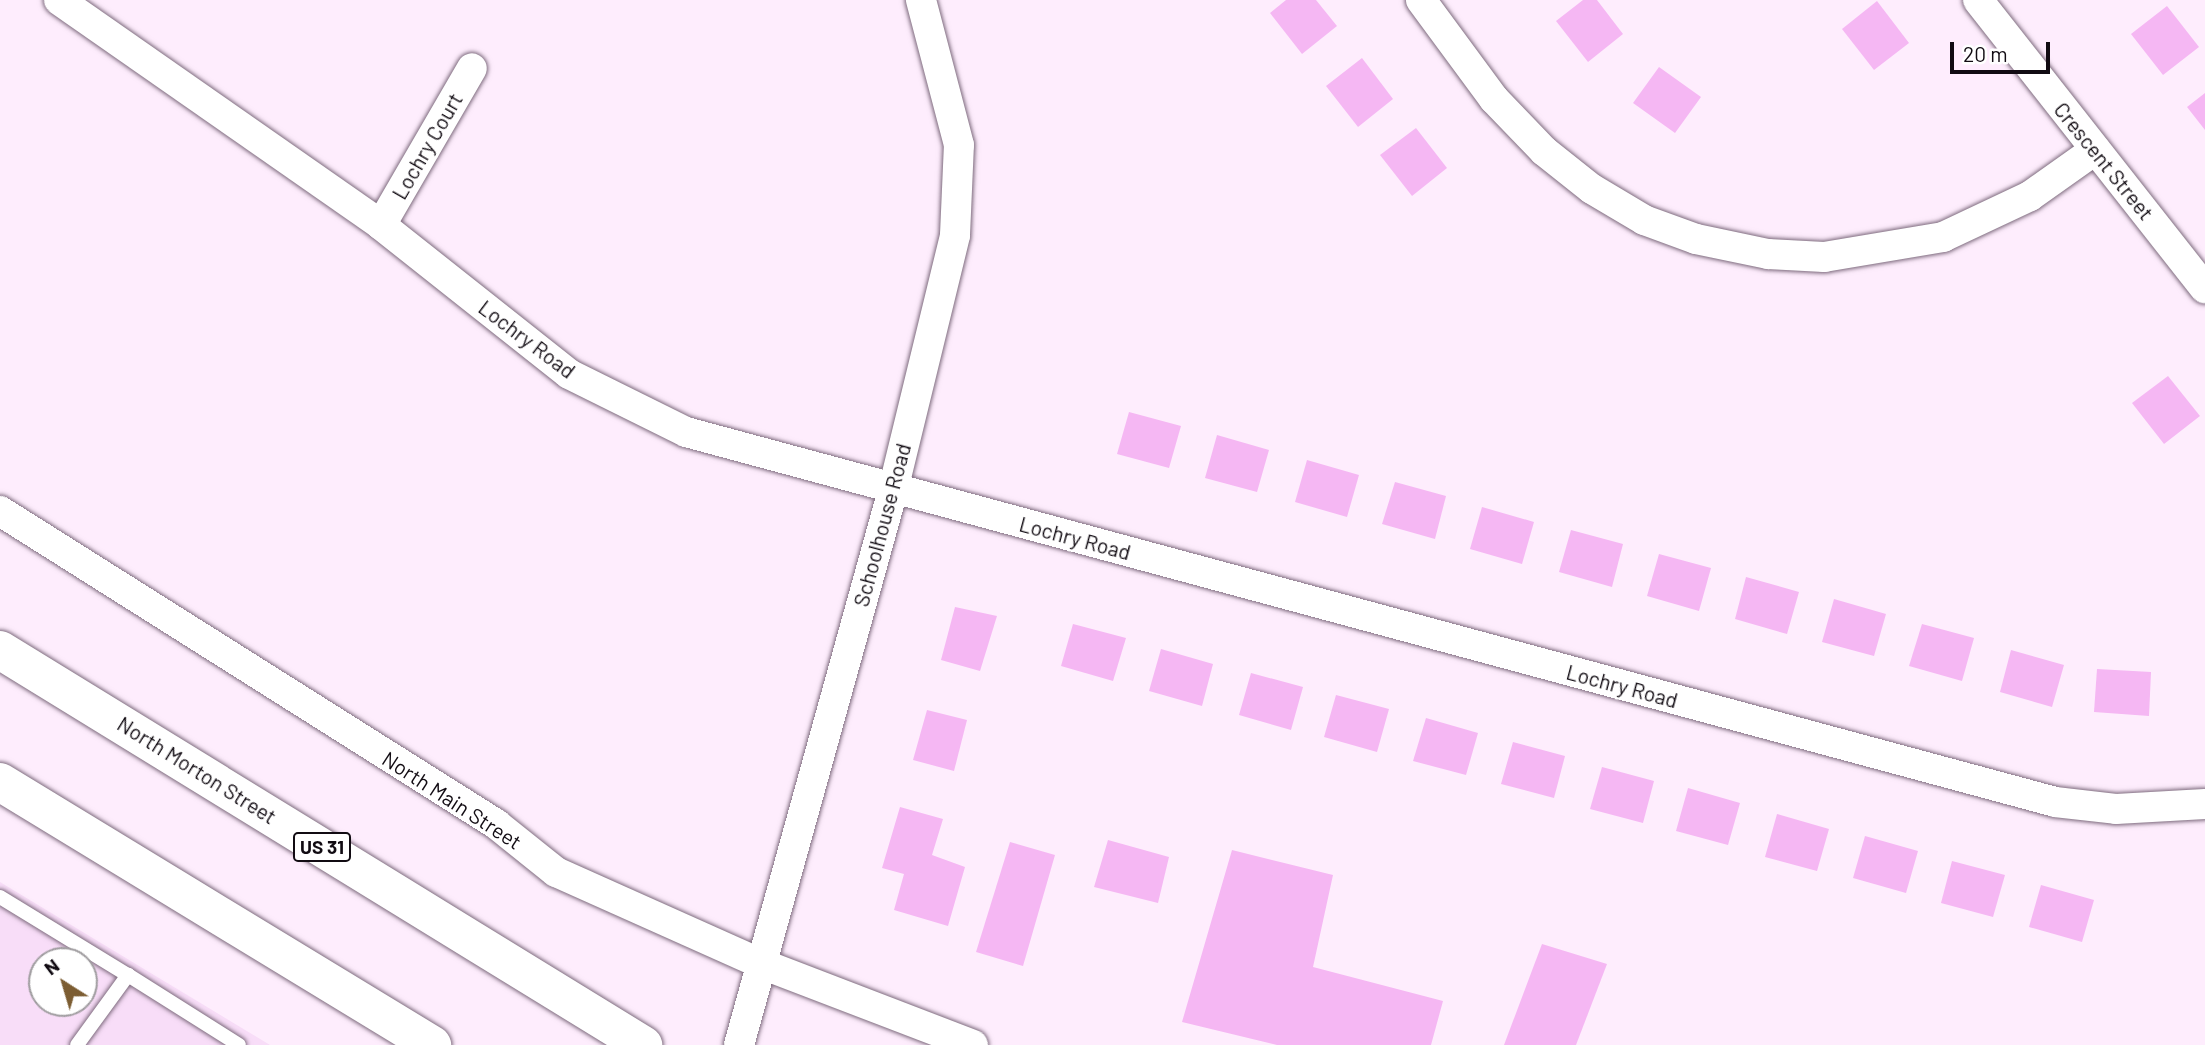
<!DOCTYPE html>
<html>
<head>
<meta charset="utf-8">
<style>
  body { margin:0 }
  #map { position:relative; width:2205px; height:1045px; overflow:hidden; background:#feedfd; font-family:Barlow,sans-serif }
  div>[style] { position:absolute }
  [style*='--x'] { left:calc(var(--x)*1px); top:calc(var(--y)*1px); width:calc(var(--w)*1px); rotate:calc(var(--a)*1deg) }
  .built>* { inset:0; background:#f8ddf8 }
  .building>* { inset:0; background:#f5b7f3 }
  .roads { filter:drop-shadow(0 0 2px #7e6b7e) drop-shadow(0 0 2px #7e6b7e) }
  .lane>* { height:14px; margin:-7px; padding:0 7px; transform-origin:7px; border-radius:7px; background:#fff }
  .street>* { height:30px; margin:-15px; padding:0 15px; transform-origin:15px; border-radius:15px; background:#fff }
  .primary>* { height:38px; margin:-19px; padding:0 19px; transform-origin:19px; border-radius:19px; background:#fff }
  span { translate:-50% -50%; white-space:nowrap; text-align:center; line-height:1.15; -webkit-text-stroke:5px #fff; paint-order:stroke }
  .shield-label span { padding:2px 5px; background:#fff; border:2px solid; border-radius:5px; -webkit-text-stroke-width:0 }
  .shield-label { font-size:19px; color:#110b12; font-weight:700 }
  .street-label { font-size:21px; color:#110b12 }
  .north { position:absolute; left:28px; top:947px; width:70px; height:70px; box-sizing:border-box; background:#fff; border:2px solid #a09da0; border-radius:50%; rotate:323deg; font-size:19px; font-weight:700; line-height:28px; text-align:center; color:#110b12 }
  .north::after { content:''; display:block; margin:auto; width:24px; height:32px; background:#7c5d32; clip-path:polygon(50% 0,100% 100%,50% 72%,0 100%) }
  .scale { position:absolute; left:1950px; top:42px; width:100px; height:32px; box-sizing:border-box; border:4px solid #110b12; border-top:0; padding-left:9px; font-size:21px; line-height:24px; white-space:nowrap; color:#110b12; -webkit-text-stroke:5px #fff; paint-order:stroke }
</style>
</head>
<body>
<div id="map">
  <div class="built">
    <div style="clip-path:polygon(evenodd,0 882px,270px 1045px,0 1045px,0 882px,42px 961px,84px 961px,84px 1003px,42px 1003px,42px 961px)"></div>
  </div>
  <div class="building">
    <div style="clip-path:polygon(1286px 0,1316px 0,1337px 26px,1302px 54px,1270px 13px)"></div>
    <div style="clip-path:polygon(1583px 0,1597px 0,1623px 34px,1588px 62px,1556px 21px)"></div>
    <div style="clip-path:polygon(1877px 1px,1909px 43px,1874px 70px,1842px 29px)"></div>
    <div style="clip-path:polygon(2167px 6px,2199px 47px,2163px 75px,2131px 34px)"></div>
    <div style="clip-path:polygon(1362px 58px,1393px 99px,1358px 127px,1326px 86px)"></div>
    <div style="clip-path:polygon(1659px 67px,1701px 97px,1675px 133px,1633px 103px)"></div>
    <div style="clip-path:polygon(2205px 93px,2205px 130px,2187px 107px)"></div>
    <div style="clip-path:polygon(1416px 128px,1447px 168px,1412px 196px,1380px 155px)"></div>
    <div style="clip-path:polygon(2168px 376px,2200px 416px,2164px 444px,2132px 403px)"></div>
    <div style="clip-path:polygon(1129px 412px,1181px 426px,1169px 468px,1117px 454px)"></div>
    <div style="clip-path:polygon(1217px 435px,1269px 450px,1257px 492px,1205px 478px)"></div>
    <div style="clip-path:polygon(1307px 460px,1359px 475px,1347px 517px,1295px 502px)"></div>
    <div style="clip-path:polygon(1395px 482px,1446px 496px,1435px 539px,1382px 524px)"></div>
    <div style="clip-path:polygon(1482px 507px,1534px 522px,1522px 564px,1470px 549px)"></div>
    <div style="clip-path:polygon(1571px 530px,1623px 544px,1612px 587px,1559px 572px)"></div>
    <div style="clip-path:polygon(1659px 554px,1711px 568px,1699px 611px,1647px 596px)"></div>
    <div style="clip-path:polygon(1746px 577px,1799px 592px,1787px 634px,1735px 619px)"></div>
    <div style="clip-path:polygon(1834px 599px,1886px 614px,1874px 656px,1822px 642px)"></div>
    <div style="clip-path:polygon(955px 607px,997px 616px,980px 671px,941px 660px)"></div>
    <div style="clip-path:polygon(1073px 624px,1126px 638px,1113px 681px,1061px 666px)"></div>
    <div style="clip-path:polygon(1922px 624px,1974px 638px,1962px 681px,1909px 666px)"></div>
    <div style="clip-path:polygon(1161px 649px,1213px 664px,1202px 706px,1149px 691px)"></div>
    <div style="clip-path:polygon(2011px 650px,2064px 665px,2052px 707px,2000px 692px)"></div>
    <div style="clip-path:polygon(2097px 669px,2151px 672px,2149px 716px,2094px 712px)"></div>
    <div style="clip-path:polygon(1251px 673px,1303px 687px,1291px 730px,1239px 715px)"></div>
    <div style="clip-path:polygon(1336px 695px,1389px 709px,1377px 752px,1324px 737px)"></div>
    <div style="clip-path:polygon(927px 710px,967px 720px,954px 771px,913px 760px)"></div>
    <div style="clip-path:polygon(1426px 718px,1478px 733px,1466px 775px,1413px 761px)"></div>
    <div style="clip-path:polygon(1513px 742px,1565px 756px,1554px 798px,1501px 784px)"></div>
    <div style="clip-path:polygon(1602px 767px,1654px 781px,1643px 823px,1590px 809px)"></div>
    <div style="clip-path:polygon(1688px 788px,1740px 803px,1728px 845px,1676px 831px)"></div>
    <div style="clip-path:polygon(900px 807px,943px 819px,932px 855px,965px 867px,948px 926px,894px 910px,904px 874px,882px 868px)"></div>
    <div style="clip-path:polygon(1777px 814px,1829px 829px,1817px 871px,1765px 857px)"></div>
    <div style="clip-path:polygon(1865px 836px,1918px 851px,1906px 893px,1853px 878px)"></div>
    <div style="clip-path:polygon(1108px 840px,1169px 857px,1158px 903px,1094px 887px)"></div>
    <div style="clip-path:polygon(1010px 842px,1055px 855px,1023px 966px,976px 952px)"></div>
    <div style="clip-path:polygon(1232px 850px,1333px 875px,1313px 967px,1443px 1001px,1431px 1045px,1277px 1045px,1182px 1022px)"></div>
    <div style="clip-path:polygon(1952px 861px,2005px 875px,1993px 917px,1941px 903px)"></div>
    <div style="clip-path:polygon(2041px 885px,2094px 900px,2082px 942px,2029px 927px)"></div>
    <div style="clip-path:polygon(1542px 944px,1607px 964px,1576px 1045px,1504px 1045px)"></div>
  </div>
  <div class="roads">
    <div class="lane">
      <div style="--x:0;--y:897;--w:150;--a:31.4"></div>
      <div style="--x:77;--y:1045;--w:87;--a:-53.9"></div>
      <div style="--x:128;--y:975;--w:131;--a:32.2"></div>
    </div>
    <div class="street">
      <div style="--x:59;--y:0;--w:393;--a:34.9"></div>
      <div style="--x:381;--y:225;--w:240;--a:38.4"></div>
      <div style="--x:569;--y:374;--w:131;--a:26.4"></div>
      <div style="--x:686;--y:432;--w:1418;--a:15.12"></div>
      <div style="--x:2055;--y:802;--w:61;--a:6.5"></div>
      <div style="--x:2116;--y:809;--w:89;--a:-3.2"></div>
      <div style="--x:1421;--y:0;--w:123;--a:53.6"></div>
      <div style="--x:1494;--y:99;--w:72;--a:46.1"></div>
      <div style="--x:1544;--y:151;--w:61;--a:38.4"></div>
      <div style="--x:1592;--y:189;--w:61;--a:30.8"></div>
      <div style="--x:1644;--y:220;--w:55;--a:20.1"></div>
      <div style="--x:1696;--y:239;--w:74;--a:11.8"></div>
      <div style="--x:1768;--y:254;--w:56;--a:3.1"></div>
      <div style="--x:1824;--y:257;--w:121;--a:-9.5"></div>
      <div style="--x:1943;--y:237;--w:96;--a:-25.2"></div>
      <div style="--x:2030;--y:196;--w:80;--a:-35.3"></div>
      <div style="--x:1978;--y:0;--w:367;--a:51.8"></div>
      <div style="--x:381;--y:225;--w:181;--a:-59.9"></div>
      <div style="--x:0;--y:511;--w:587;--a:32.25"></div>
      <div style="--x:496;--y:824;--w:77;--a:38.7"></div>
      <div style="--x:556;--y:872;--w:226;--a:24.1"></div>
      <div style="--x:762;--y:964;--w:226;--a:21"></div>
      <div style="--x:739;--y:1045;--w:576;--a:-74.49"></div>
      <div style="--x:893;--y:490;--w:262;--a:-76.3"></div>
      <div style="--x:955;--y:235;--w:90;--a:-87.5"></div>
      <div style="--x:959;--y:145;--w:150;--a:-104.7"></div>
    </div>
    <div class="primary">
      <div style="--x:0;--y:650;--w:755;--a:31.56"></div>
      <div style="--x:0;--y:782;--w:506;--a:31.33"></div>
    </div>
  </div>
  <div class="shield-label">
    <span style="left:322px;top:847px">US 31</span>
  </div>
  <div class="street-label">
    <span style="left:427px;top:146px;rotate:-60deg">Lochry Court</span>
    <span style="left:2104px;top:161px;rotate:51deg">Crescent Street</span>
    <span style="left:527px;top:339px;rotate:37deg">Lochry Road</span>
    <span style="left:882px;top:525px;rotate:-75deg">Schoolhouse Road</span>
    <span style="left:1075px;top:538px;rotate:15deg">Lochry Road</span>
    <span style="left:1622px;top:686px;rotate:15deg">Lochry Road</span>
    <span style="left:197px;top:770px;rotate:32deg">North Morton Street</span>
    <span style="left:452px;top:800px;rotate:33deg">North Main Street</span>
  </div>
  <div class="north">N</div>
  <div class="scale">20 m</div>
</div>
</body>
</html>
